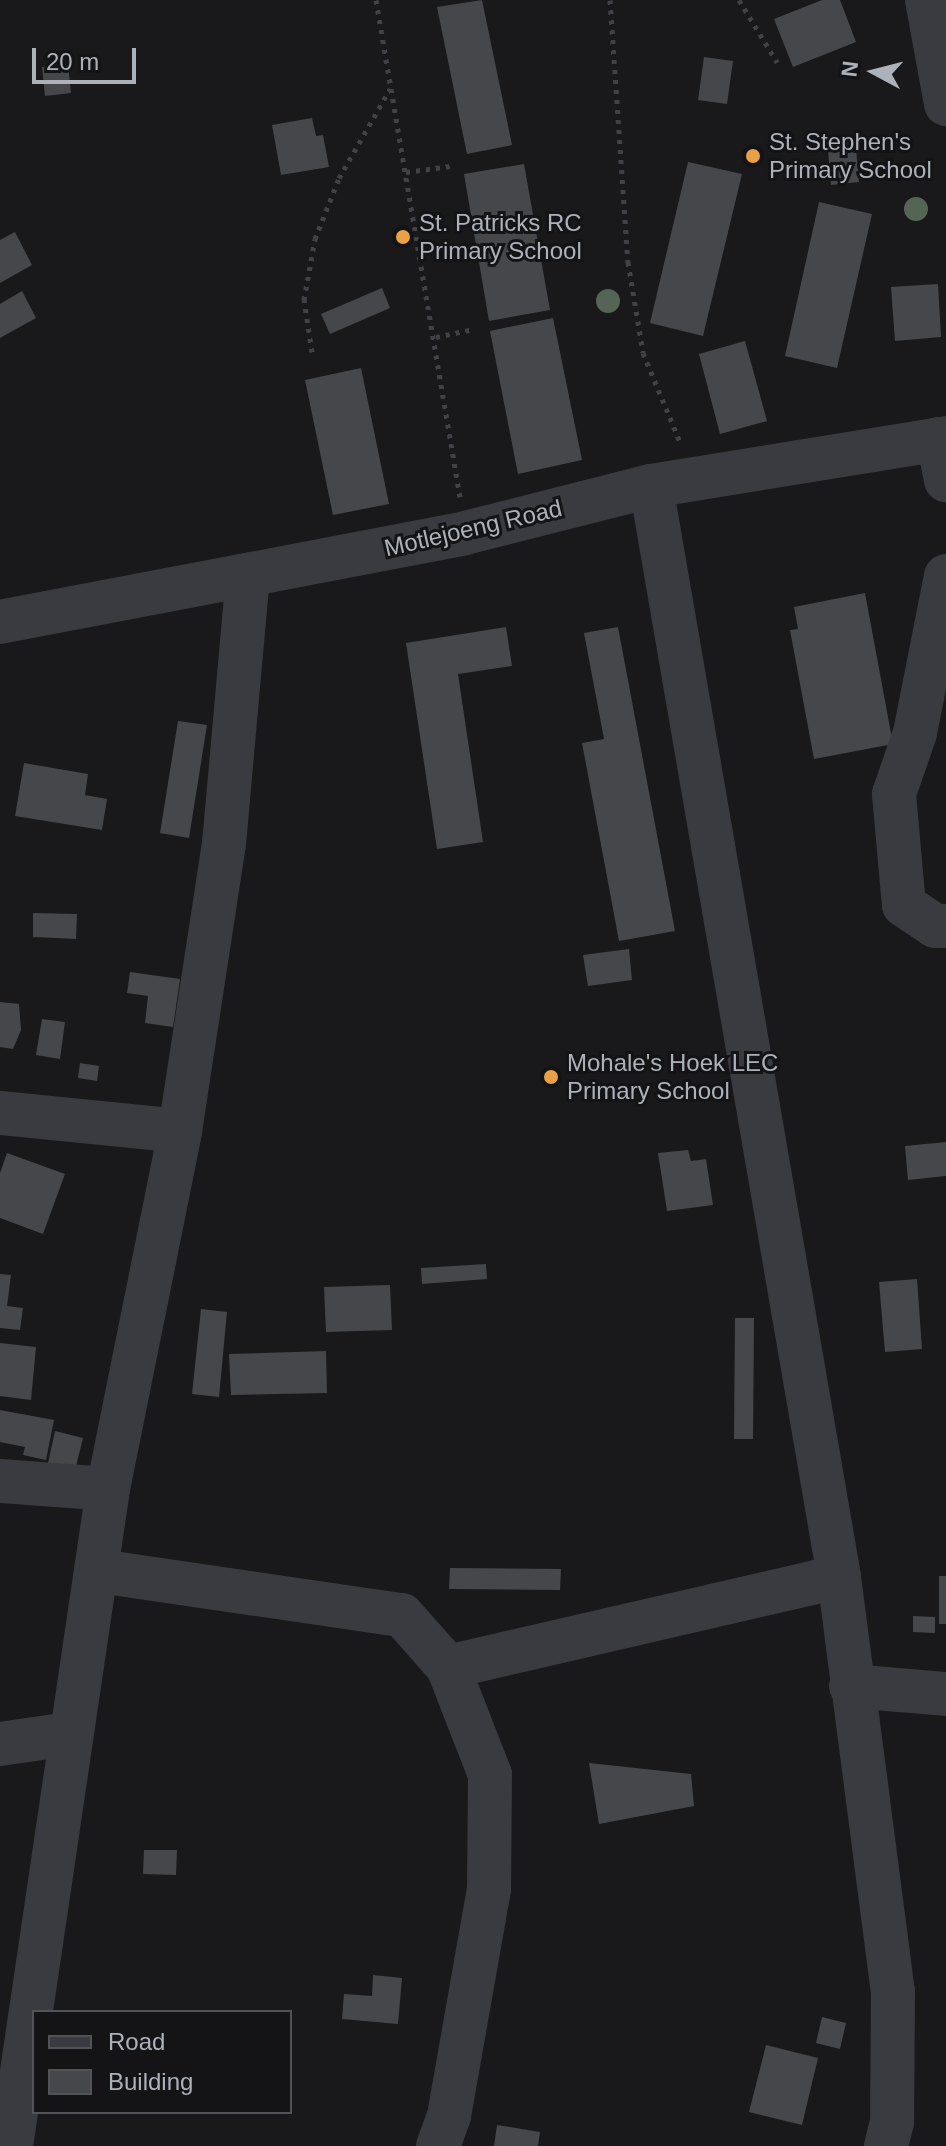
<!DOCTYPE html>
<html>
<head>
<meta charset="utf-8">
<style>
  body { margin:0 }
  #map { position:relative; width:946px; height:2146px; overflow:hidden; background:#19191b; font-family:Helvetica,sans-serif }
  div>[style] { position:absolute }
  [style*='--x'] { left:calc(var(--x)*1px); top:calc(var(--y)*1px); width:calc(var(--w)*1px); rotate:calc(var(--a)*1deg) }
  .building>* { inset:0; background:#46474b }
  .path>* { height:5px; margin-top:-2.5px; transform-origin:0; background:repeating-linear-gradient(90deg,#404247 0 4px,transparent 0 10px) }
  .minor>* { height:44px; margin:-22px; padding:0 22px; transform-origin:22px; border-radius:22px; background:#3a3b40 }
  .trees>* { width:24px; height:24px; margin:-12px; border-radius:50%; background:#546555 }
  .dots>* { width:22px; height:22px; translate:-50% -50%; box-sizing:border-box; border:4px solid #141416; border-radius:50% }
  span { translate:-50% -50%; white-space:nowrap; text-align:center; line-height:1.15; -webkit-text-stroke:6px #141416; paint-order:stroke }
  .poi-label { font-size:24px; color:#acb1ba }
  .left { translate:0 -50%; text-align:left }
  .street-label { font-size:24px; color:#acb1ba }
  .legend { position:absolute; left:32px; top:2010px; width:260px; height:104px; box-sizing:border-box; background:#141416; border:2px solid #515358; margin:0; padding:10px 14px; list-style:none; font-size:24px; color:#acb1ba }
  .legend li { display:flex; align-items:center; gap:16px; height:40px }
  .legend b { width:40px; border:2px solid #515358 }
  .north { position:absolute; left:834px; top:32px; width:80px; height:80px; -webkit-text-stroke:6px #141416; paint-order:stroke; rotate:277deg; font-size:22px; font-weight:700; line-height:32px; text-align:center; color:#acb1ba }
  .north::after { content:''; display:block; margin:auto; width:28px; height:36px; background:#acb1ba; clip-path:polygon(50% 0,100% 100%,50% 72%,0 100%) }
  .scale { position:absolute; left:32px; top:48px; width:104px; height:36px; box-sizing:border-box; border:4px solid #acb1ba; border-top:0; padding-left:10px; font-size:24px; line-height:28px; white-space:nowrap; color:#acb1ba; -webkit-text-stroke:6px #141416; paint-order:stroke }
</style>
</head>
<body>
<div id="map">
  <div class="building">
    <div style="clip-path:polygon(482px 0,512px 145px,467px 154px,437px 7px)"></div>
    <div style="clip-path:polygon(822px 0,840px 0,856px 42px,793px 67px,774px 19px)"></div>
    <div style="clip-path:polygon(704px 57px,733px 61px,727px 104px,698px 100px)"></div>
    <div style="clip-path:polygon(68px 64px,71px 93px,45px 96px,42px 67px)"></div>
    <div style="clip-path:polygon(312px 118px,316px 136px,323px 135px,329px 167px,281px 175px,272px 125px)"></div>
    <div style="clip-path:polygon(855px 137px,859px 182px,831px 185px,827px 139px)"></div>
    <div style="clip-path:polygon(688px 162px,742px 174px,703px 336px,650px 323px)"></div>
    <div style="clip-path:polygon(524px 164px,550px 310px,489px 321px,464px 174px)"></div>
    <div style="clip-path:polygon(819px 202px,872px 214px,837px 368px,785px 356px)"></div>
    <div style="clip-path:polygon(15px 232px,32px 265px,0 283px,0 240px)"></div>
    <div style="clip-path:polygon(938px 284px,941px 337px,895px 341px,891px 287px)"></div>
    <div style="clip-path:polygon(382px 288px,390px 308px,330px 334px,321px 314px)"></div>
    <div style="clip-path:polygon(22px 291px,36px 318px,0 338px,0 304px)"></div>
    <div style="clip-path:polygon(553px 318px,582px 460px,518px 474px,490px 331px)"></div>
    <div style="clip-path:polygon(745px 341px,767px 421px,720px 434px,699px 354px)"></div>
    <div style="clip-path:polygon(361px 368px,389px 504px,333px 515px,305px 380px)"></div>
    <div style="clip-path:polygon(865px 593px,893px 744px,814px 759px,790px 630px,798px 629px,794px 607px)"></div>
    <div style="clip-path:polygon(506px 627px,512px 666px,458px 674px,483px 842px,437px 849px,406px 643px)"></div>
    <div style="clip-path:polygon(618px 627px,675px 931px,619px 941px,582px 743px,604px 739px,584px 633px)"></div>
    <div style="clip-path:polygon(178px 721px,207px 725px,189px 838px,160px 833px)"></div>
    <div style="clip-path:polygon(24px 763px,88px 774px,85px 795px,107px 799px,102px 830px,15px 816px)"></div>
    <div style="clip-path:polygon(33px 913px,77px 914px,76px 939px,33px 937px)"></div>
    <div style="clip-path:polygon(629px 949px,632px 980px,588px 986px,583px 955px)"></div>
    <div style="clip-path:polygon(130px 972px,180px 979px,173px 1027px,145px 1023px,148px 996px,127px 993px)"></div>
    <div style="clip-path:polygon(0 1002px,19px 1004px,21px 1030px,13px 1049px,0 1047px)"></div>
    <div style="clip-path:polygon(42px 1019px,65px 1022px,60px 1059px,36px 1055px)"></div>
    <div style="clip-path:polygon(80px 1063px,99px 1066px,97px 1081px,78px 1078px)"></div>
    <div style="clip-path:polygon(946px 1142px,946px 1176px,908px 1180px,905px 1146px)"></div>
    <div style="clip-path:polygon(688px 1150px,691px 1161px,706px 1159px,713px 1205px,667px 1211px,658px 1153px)"></div>
    <div style="clip-path:polygon(7px 1153px,65px 1174px,43px 1234px,0 1218px,0 1173px)"></div>
    <div style="clip-path:polygon(486px 1264px,487px 1279px,422px 1284px,421px 1268px)"></div>
    <div style="clip-path:polygon(0 1274px,11px 1275px,7px 1306px,23px 1308px,20px 1330px,0 1328px)"></div>
    <div style="clip-path:polygon(917px 1279px,922px 1349px,885px 1352px,879px 1282px)"></div>
    <div style="clip-path:polygon(390px 1285px,392px 1330px,326px 1332px,324px 1287px)"></div>
    <div style="clip-path:polygon(201px 1309px,227px 1312px,219px 1397px,192px 1394px)"></div>
    <div style="clip-path:polygon(735px 1318px,754px 1318px,753px 1439px,734px 1439px)"></div>
    <div style="clip-path:polygon(0 1343px,36px 1347px,31px 1400px,0 1396px)"></div>
    <div style="clip-path:polygon(326px 1351px,327px 1393px,231px 1395px,229px 1354px)"></div>
    <div style="clip-path:polygon(0 1410px,54px 1420px,46px 1460px,23px 1455px,25px 1447px,0 1442px)"></div>
    <div style="clip-path:polygon(55px 1431px,83px 1438px,75px 1470px,48px 1463px)"></div>
    <div style="clip-path:polygon(450px 1568px,561px 1569px,560px 1590px,449px 1589px)"></div>
    <div style="clip-path:polygon(939px 1576px,946px 1576px,946px 1624px,939px 1624px)"></div>
    <div style="clip-path:polygon(913px 1616px,935px 1617px,935px 1633px,913px 1632px)"></div>
    <div style="clip-path:polygon(589px 1763px,691px 1774px,694px 1806px,599px 1824px)"></div>
    <div style="clip-path:polygon(144px 1850px,177px 1850px,176px 1875px,143px 1874px)"></div>
    <div style="clip-path:polygon(373px 1975px,402px 1978px,398px 2024px,342px 2019px,344px 1994px,372px 1996px)"></div>
    <div style="clip-path:polygon(822px 2017px,846px 2023px,840px 2049px,816px 2043px)"></div>
    <div style="clip-path:polygon(766px 2045px,818px 2058px,802px 2125px,749px 2112px)"></div>
    <div style="clip-path:polygon(497px 2125px,540px 2132px,538px 2146px,494px 2146px)"></div>
  </div>
  <div class="path">
    <div style="--x:376;--y:0;--w:504;--a:80.41"></div>
    <div style="--x:610;--y:0;--w:263;--a:86.1"></div>
    <div style="--x:628;--y:262;--w:92;--a:80.6"></div>
    <div style="--x:643;--y:353;--w:96;--a:67.4"></div>
    <div style="--x:739;--y:0;--w:73;--a:58.5"></div>
    <div style="--x:406;--y:172;--w:45;--a:-7.6"></div>
    <div style="--x:436;--y:337;--w:38;--a:-12"></div>
    <div style="--x:312;--y:352;--w:53;--a:-98.7"></div>
    <div style="--x:304;--y:300;--w:62;--a:-79.8"></div>
    <div style="--x:315;--y:239;--w:66;--a:-68.5"></div>
    <div style="--x:339;--y:178;--w:103;--a:-60.2"></div>
  </div>
  <div class="minor">
    <div style="--x:927;--y:0;--w:106;--a:79.6"></div>
    <div style="--x:938;--y:439;--w:42;--a:79"></div>
    <div style="--x:651;--y:486;--w:1107;--a:80.22"></div>
    <div style="--x:839;--y:1577;--w:418;--a:82.6"></div>
    <div style="--x:893;--y:1991;--w:131;--a:90.4"></div>
    <div style="--x:892;--y:2122;--w:25;--a:104"></div>
    <div style="--x:946;--y:576;--w:160;--a:101.2"></div>
    <div style="--x:915;--y:733;--w:65;--a:109"></div>
    <div style="--x:894;--y:794;--w:111;--a:84.9"></div>
    <div style="--x:904;--y:905;--w:37;--a:34"></div>
    <div style="--x:935;--y:926;--w:11;--a:0"></div>
    <div style="--x:0;--y:622;--w:473;--a:-10.8"></div>
    <div style="--x:465;--y:533;--w:192;--a:-14.2"></div>
    <div style="--x:651;--y:486;--w:299;--a:-9.2"></div>
    <div style="--x:0;--y:1113;--w:181;--a:5.7"></div>
    <div style="--x:0;--y:1481;--w:108;--a:4.2"></div>
    <div style="--x:99;--y:1571;--w:306;--a:8.3"></div>
    <div style="--x:402;--y:1615;--w:69;--a:48.5"></div>
    <div style="--x:448;--y:1667;--w:116;--a:68.7"></div>
    <div style="--x:490;--y:1775;--w:114;--a:90.5"></div>
    <div style="--x:489;--y:1889;--w:230;--a:100"></div>
    <div style="--x:449;--y:2116;--w:32;--a:110"></div>
    <div style="--x:448;--y:1667;--w:401;--a:-13"></div>
    <div style="--x:851;--y:1686;--w:95;--a:4.8"></div>
    <div style="--x:0;--y:1744;--w:70;--a:-8.2"></div>
    <div style="--x:11;--y:2146;--w:664;--a:-81.6"></div>
    <div style="--x:108;--y:1489;--w:365;--a:-78.6"></div>
    <div style="--x:180;--y:1131;--w:290;--a:-81.3"></div>
    <div style="--x:224;--y:844;--w:270;--a:-84.9"></div>
  </div>
  <div class="trees">
    <div style="left:916px;top:209px"></div>
    <div style="left:608px;top:301px"></div>
  </div>
  <div class="dots">
    <div style="left:753px;top:156px;background:#e8a144"></div>
    <div style="left:403px;top:237px;background:#e8a144"></div>
    <div style="left:551px;top:1077px;background:#e8a144"></div>
  </div>
  <div class="poi-label">
    <span class="left" style="left:769px;top:156px">St. Stephen's<br>Primary School</span>
    <span class="left" style="left:419px;top:237px">St. Patricks RC<br>Primary School</span>
    <span class="left" style="left:567px;top:1077px">Mohale's Hoek LEC<br>Primary School</span>
  </div>
  <div class="street-label">
    <span style="left:473px;top:528px;rotate:-13deg">Motlejoeng Road</span>
  </div>
  <ul class="legend">
  <li><b style="height:10px;background:#3a3b40"></b>Road</li>
  <li><b style="height:22px;background:#46474b"></b>Building</li>
  </ul>
  <div class="north">N</div>
  <div class="scale">20 m</div>
</div>
</body>
</html>
